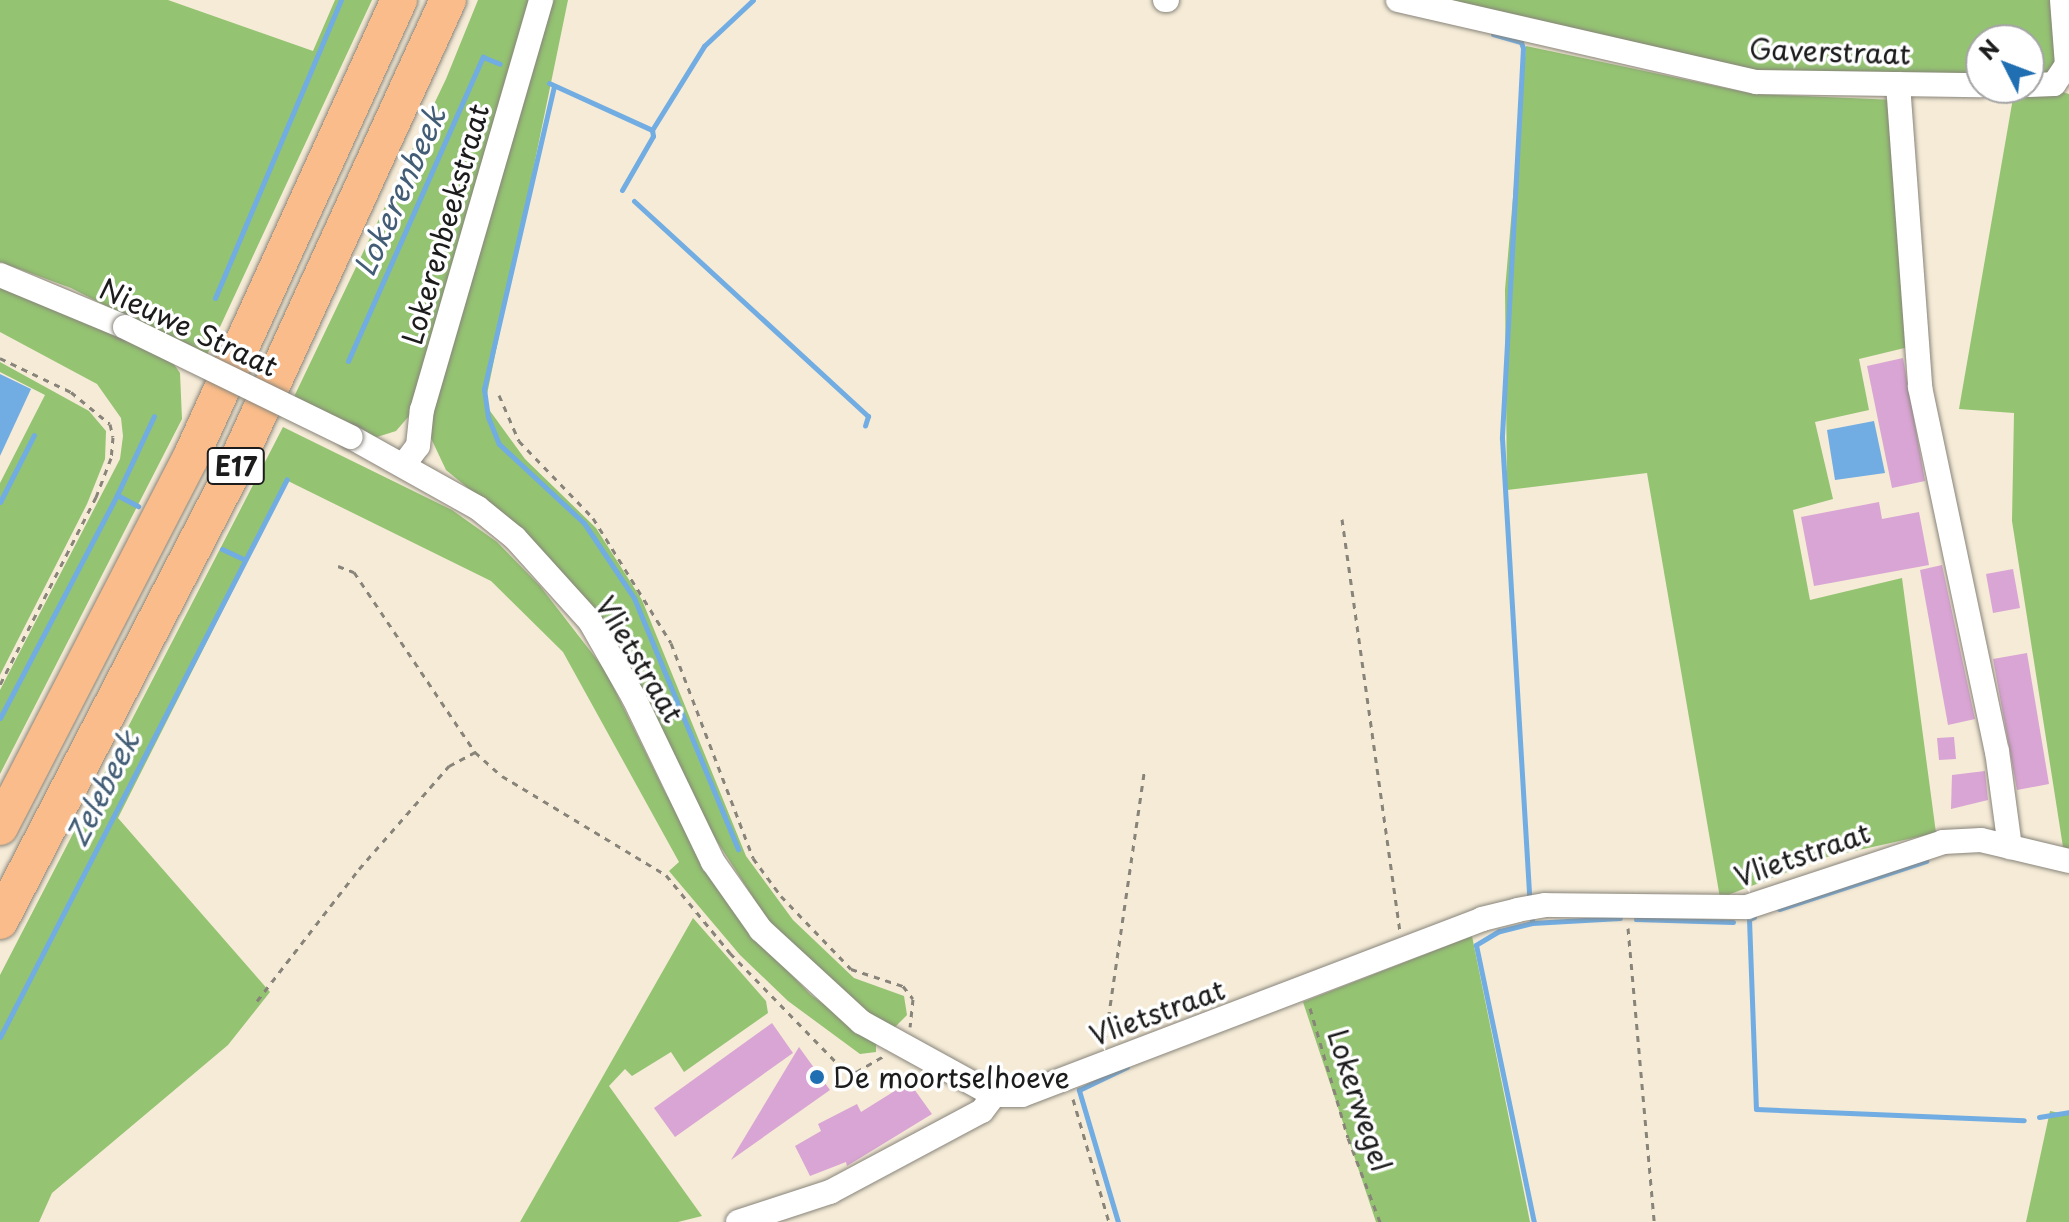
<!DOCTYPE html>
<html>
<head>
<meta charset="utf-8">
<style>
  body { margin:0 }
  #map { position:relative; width:2069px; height:1222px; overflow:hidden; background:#f5ebd7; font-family:"Playpen Sans",sans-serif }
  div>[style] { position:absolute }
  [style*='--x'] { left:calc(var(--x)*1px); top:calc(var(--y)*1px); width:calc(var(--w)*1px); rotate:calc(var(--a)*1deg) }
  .green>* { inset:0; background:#94c372 }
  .water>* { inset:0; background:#71ace2 }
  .stream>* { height:5px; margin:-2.5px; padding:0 2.5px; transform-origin:2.5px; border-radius:2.5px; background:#71ace2 }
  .building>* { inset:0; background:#d9a5d4 }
  .path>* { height:3px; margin-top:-1.5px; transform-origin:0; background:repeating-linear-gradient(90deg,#88847a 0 6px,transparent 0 12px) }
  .roads { filter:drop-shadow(0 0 2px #88847a) drop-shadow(0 0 2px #88847a) }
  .minor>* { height:24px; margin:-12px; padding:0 12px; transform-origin:12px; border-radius:12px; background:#fff }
  .highway>* { height:36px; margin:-18px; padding:0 18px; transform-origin:18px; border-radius:18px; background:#f9bc8a }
  .bridges { filter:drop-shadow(0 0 2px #88847a) drop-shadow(0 0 2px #88847a) }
  .minor-bridge>* { height:24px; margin:-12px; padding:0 12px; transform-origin:12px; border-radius:12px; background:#fff }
  .dots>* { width:22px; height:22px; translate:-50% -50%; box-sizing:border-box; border:4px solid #fff; border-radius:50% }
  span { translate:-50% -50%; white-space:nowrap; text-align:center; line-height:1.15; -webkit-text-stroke:7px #fff; paint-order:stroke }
  .shield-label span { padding:2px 6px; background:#fff; border:2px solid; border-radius:6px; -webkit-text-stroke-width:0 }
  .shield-label { font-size:26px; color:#1c1c1c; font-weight:700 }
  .street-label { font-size:28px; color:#1c1c1c }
  .poi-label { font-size:28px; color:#1c1c1c }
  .left { translate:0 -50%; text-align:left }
  .water-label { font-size:30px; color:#425d75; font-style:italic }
  .north { position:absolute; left:1965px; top:24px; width:80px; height:80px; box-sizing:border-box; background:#fff; border:2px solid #a4a4a4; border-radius:50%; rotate:312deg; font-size:22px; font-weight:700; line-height:32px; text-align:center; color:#1c1c1c }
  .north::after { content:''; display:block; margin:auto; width:28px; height:36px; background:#1f6fb2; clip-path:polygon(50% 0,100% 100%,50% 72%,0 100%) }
</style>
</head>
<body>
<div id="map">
  <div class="green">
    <div style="clip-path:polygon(0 0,168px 0,313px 51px,335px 0,372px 0,206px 357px,71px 288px,0 262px)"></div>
    <div style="clip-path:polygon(478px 0,536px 0,416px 408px,396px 431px,377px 437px,358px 433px,292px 401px,446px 79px)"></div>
    <div style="clip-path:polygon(548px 0,568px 0,485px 404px,525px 459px,596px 528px,642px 600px,746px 856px,793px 920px,854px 978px,904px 996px,907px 1015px,893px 1029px,853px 1002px,767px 919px,711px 832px,581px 594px,524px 534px,446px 470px,429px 434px,429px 409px)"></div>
    <div style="clip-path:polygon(1451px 0,2057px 0,2056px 71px,2029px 76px,2029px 40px,1981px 40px,1981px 77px,1760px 73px)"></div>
    <div style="clip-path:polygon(1526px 46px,1754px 94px,1896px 100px,1921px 344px,1859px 359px,1869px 410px,1815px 422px,1833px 499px,1793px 510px,1810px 600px,1902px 578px,1936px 833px,1827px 857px,1720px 898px,1647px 473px,1507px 490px,1505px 290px)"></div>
    <div style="clip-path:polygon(2063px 92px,2069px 94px,2069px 849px,2063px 847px,2012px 521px,2014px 413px,1959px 409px,2013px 98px)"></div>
    <div style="clip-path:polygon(0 282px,173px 363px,180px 373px,182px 419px,0 774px,0 690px,120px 459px,123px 436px,121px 418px,97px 384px,0 332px)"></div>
    <div style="clip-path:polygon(0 362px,89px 411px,106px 431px,105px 459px,87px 504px,0 675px,0 483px,45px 395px,0 372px)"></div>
    <div style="clip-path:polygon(283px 427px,452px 510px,497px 542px,540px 586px,605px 670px,665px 792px,743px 925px,811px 995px,876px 1042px,876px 1052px,860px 1054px,788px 1001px,740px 955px,669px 871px,679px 862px,563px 652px,491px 581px,288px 481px,118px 818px,270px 992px,228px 1045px,52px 1193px,39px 1222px,0 1222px,0 975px)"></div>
    <div style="clip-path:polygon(693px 918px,766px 1001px,768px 1013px,684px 1072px,671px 1052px,632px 1076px,625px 1069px,609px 1086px,702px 1216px,678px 1222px,520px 1222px)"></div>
    <div style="clip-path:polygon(1472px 936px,1530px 1222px,1376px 1222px,1303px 1002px)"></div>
    <div style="clip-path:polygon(2050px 1111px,2069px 1115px,2069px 1222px,2026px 1222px)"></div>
  </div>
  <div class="water">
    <div style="clip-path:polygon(0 374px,31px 389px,0 456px)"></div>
    <div style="clip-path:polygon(1874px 421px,1885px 473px,1835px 480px,1827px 430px)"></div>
  </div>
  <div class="stream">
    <div style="--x:1493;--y:34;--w:29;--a:16"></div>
    <div style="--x:1521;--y:42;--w:6;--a:72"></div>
    <div style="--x:1523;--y:48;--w:391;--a:93.1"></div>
    <div style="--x:1502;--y:438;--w:459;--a:86.6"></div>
    <div style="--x:549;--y:83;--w:113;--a:24.5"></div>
    <div style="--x:652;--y:130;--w:99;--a:-58.2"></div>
    <div style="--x:704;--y:46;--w:67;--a:-43.2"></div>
    <div style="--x:554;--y:86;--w:311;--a:103"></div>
    <div style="--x:484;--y:389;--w:28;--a:82"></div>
    <div style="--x:488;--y:417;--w:29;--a:68"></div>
    <div style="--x:499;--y:444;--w:116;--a:42.9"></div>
    <div style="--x:584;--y:523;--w:90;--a:56.3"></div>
    <div style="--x:634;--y:598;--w:272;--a:67.5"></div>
    <div style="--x:622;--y:190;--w:62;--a:-60.1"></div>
    <div style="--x:653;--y:136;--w:6;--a:-99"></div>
    <div style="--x:634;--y:201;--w:318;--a:42.6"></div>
    <div style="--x:868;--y:416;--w:10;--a:107"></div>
    <div style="--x:215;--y:298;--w:324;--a:-67.1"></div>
    <div style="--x:348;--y:361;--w:333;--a:-66.1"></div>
    <div style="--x:483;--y:57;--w:18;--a:22"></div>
    <div style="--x:117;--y:495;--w:87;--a:-64.9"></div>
    <div style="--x:0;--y:502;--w:75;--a:-63.1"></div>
    <div style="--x:222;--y:549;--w:23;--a:25"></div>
    <div style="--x:0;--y:718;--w:252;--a:-62.3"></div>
    <div style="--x:117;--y:495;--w:24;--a:28"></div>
    <div style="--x:1779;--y:909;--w:155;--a:-18.1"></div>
    <div style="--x:1532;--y:916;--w:7;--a:90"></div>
    <div style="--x:1532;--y:923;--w:34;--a:166"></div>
    <div style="--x:1499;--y:931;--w:27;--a:149"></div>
    <div style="--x:1476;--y:945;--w:283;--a:78.2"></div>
    <div style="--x:1754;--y:917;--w:5;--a:158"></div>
    <div style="--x:1749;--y:919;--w:190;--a:87.9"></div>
    <div style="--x:1756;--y:1109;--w:268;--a:2.4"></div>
    <div style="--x:1636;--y:919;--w:97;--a:1.8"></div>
    <div style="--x:1532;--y:923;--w:88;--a:-3.3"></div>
    <div style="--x:0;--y:1037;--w:627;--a:-62.78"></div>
    <div style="--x:2039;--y:1117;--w:30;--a:-9"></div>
    <div style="--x:1118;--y:1222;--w:138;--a:-106.5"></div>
    <div style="--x:1079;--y:1090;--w:53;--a:-25.6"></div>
  </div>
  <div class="building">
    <div style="clip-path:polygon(1903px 358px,1925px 481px,1892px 488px,1867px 366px)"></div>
    <div style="clip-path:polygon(1879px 502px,1882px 519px,1919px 512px,1929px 565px,1814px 586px,1801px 517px)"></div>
    <div style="clip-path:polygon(1942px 565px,1975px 719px,1948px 725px,1920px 570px)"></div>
    <div style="clip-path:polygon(2013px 569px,2020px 608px,1993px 613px,1986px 574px)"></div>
    <div style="clip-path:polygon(2027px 653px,2049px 784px,2017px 790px,1993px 659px)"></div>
    <div style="clip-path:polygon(1954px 737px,1956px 759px,1939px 760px,1937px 738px)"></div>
    <div style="clip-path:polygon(1985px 771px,1988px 800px,1951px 809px,1952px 775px)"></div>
    <div style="clip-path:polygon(772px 1023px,793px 1053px,675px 1137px,654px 1108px)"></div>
    <div style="clip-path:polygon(799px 1047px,830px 1090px,731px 1160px)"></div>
    <div style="clip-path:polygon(909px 1082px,932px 1114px,847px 1166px,846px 1162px,810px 1176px,795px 1146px,821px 1131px,818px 1124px,857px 1104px,861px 1112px)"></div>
  </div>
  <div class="path">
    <div style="--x:0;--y:358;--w:79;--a:25.6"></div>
    <div style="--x:71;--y:392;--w:50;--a:39.4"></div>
    <div style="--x:110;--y:424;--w:13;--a:77"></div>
    <div style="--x:113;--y:437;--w:21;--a:95"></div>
    <div style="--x:111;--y:458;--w:42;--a:111"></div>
    <div style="--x:96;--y:497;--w:211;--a:117.1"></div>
    <div style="--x:499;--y:395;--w:50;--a:66.5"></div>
    <div style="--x:519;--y:441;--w:107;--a:46.1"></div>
    <div style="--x:593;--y:518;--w:147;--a:58"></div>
    <div style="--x:671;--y:643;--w:230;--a:69.1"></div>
    <div style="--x:753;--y:858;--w:47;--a:53.6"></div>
    <div style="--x:781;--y:896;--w:101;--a:46.2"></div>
    <div style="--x:851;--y:969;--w:55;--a:18.1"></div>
    <div style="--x:903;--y:986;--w:16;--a:52"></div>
    <div style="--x:913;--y:999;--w:28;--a:96"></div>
    <div style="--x:1342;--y:519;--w:415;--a:82"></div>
    <div style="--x:338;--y:566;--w:17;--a:21"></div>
    <div style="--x:354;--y:572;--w:217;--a:56.1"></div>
    <div style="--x:475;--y:752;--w:36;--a:42"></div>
    <div style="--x:502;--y:776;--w:192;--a:31.1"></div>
    <div style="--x:666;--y:875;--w:101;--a:50.6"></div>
    <div style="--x:730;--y:953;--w:162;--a:45.8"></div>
    <div style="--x:843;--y:1069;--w:13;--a:13"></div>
    <div style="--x:856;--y:1072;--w:32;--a:-30"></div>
    <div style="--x:1628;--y:928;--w:295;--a:84.9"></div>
    <div style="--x:257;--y:1001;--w:167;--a:-52.3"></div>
    <div style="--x:359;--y:869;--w:137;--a:-48.9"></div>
    <div style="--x:449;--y:766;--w:30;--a:-28"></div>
    <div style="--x:1310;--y:1008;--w:135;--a:73.7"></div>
    <div style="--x:1348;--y:1138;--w:90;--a:69.1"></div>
    <div style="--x:1105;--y:1041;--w:271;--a:-81.7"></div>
    <div style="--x:1073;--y:1099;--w:128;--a:73.7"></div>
  </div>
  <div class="roads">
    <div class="minor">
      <div style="--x:1165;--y:0;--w:2;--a:0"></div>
      <div style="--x:1398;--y:0;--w:367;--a:12.9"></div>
      <div style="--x:1756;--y:82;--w:225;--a:0.8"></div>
      <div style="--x:1898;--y:84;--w:304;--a:85.8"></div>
      <div style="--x:1920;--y:387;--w:372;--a:78.1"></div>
      <div style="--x:1997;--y:751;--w:97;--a:82.3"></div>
      <div style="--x:2029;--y:85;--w:25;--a:-2"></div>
      <div style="--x:2054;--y:84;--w:23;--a:-56"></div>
      <div style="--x:2067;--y:65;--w:65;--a:-94.4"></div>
      <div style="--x:0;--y:275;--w:135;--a:22.6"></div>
      <div style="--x:351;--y:437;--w:145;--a:29.2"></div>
      <div style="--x:478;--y:508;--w:48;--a:39"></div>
      <div style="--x:515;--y:538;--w:112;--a:47.9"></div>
      <div style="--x:590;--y:621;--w:89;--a:60.3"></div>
      <div style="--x:634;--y:698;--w:182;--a:64.3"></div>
      <div style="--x:713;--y:862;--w:83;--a:54.8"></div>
      <div style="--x:761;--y:930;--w:136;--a:42.6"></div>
      <div style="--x:861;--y:1022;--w:152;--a:28.8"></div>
      <div style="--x:994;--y:1095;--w:28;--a:0"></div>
      <div style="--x:1022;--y:1095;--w:493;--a:-20.9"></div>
      <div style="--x:1482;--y:919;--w:36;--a:-14"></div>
      <div style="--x:1517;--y:910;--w:28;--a:-10"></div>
      <div style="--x:1545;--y:905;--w:202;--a:0.6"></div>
      <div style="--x:1747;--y:907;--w:206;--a:-18.3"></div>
      <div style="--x:1943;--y:842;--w:38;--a:-3"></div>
      <div style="--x:1981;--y:840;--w:90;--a:13.4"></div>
      <div style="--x:405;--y:463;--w:21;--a:-53"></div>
      <div style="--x:418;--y:446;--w:36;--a:-84"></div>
      <div style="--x:422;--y:410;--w:427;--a:-73.8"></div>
      <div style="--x:738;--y:1222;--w:97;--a:-18.1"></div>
      <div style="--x:830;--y:1192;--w:172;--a:-28.1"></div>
      <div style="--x:982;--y:1111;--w:20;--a:-53"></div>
    </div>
    <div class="highway">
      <div style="--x:0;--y:827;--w:416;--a:-62.7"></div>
      <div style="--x:191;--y:457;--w:502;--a:-65.53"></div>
      <div style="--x:0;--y:921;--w:502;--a:-62.62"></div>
      <div style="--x:231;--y:475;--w:522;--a:-65.45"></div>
    </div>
  </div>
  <div class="bridges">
    <div class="minor-bridge">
      <div style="--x:125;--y:327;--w:251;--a:26"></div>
    </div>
  </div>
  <div class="dots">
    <div style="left:817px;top:1077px;background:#1f6fb2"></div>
  </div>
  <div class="shield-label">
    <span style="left:236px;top:466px">E17</span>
  </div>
  <div class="street-label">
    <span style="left:1830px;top:51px;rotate:2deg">Gaverstraat</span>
    <span style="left:445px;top:224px;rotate:-74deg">Lokerenbeekstraat</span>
    <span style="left:189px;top:327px;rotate:25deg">Nieuwe Straat</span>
    <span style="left:640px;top:659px;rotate:59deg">Vlietstraat</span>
    <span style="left:1802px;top:854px;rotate:-19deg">Vlietstraat</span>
    <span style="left:1157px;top:1012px;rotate:-20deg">Vlietstraat</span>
    <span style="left:1360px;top:1100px;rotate:72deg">Lokerwegel</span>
  </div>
  <div class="poi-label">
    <span class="left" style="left:833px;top:1077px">De moortselhoeve</span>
  </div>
  <div class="water-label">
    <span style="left:399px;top:191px;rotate:-66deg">Lokerenbeek</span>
    <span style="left:102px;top:788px;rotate:-63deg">Zelebeek</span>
  </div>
  <div class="north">N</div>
</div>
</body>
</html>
